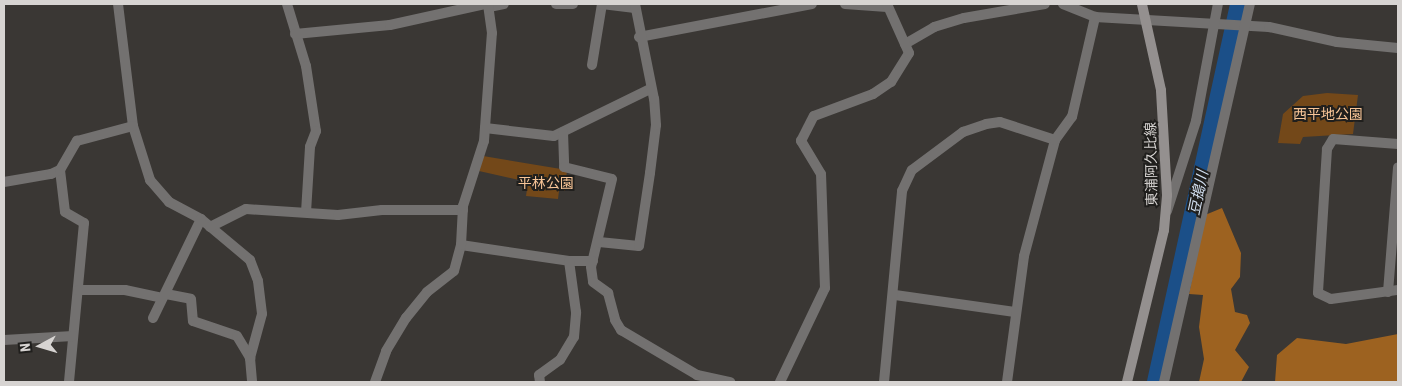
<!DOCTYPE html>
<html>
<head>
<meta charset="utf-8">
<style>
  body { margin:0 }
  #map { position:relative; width:1402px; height:386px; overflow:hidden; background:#3a3734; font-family:"Roboto Condensed","Noto Sans JP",sans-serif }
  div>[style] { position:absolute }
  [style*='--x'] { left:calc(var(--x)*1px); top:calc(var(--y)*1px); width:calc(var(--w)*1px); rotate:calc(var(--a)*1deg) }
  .green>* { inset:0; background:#734819 }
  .forest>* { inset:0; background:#9d6220 }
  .river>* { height:20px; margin:-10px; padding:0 10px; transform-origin:10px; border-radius:10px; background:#1b4f88 }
  .minor>* { height:10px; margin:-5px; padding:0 5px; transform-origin:5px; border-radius:5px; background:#737170 }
  .secondary>* { height:10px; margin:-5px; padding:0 5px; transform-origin:5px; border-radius:5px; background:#94908f }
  span { translate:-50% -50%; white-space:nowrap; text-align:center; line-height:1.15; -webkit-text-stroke:4px #201f1d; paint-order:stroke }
  .park-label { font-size:14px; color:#f8c597 }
  .street-label { font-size:14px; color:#d7d4d2 }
  .water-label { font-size:15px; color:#d0deef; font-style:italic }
  .frame { position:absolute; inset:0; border:5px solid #d7d4d2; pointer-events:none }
  .north { position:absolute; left:15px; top:321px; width:50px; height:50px; -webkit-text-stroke:4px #201f1d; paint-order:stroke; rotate:264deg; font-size:14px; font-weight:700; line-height:20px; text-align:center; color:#d7d4d2 }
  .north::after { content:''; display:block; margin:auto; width:18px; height:22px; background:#d7d4d2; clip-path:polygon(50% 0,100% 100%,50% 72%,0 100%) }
</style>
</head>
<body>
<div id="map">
  <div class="green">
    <div style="clip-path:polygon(1327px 93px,1358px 95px,1353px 134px,1303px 137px,1300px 144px,1278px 143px,1283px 114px,1303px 96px)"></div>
    <div style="clip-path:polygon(483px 156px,567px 170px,565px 191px,559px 191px,558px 199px,526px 196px,528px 182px,479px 171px)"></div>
  </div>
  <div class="forest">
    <div style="clip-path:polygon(1222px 208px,1241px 253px,1240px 277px,1231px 289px,1235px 312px,1247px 315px,1250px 323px,1235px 350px,1249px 367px,1241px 382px,1199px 382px,1204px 359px,1199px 327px,1203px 295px,1189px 294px,1205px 215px)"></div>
    <div style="clip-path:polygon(1398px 334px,1398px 382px,1275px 382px,1277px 355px,1297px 338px,1346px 344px)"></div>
  </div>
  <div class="river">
    <div style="--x:1157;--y:382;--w:387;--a:-77.6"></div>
  </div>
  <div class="minor">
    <div style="--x:118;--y:4;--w:123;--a:83"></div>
    <div style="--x:133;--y:126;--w:57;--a:72.5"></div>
    <div style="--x:150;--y:180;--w:29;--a:49"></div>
    <div style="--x:169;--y:202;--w:36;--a:28"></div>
    <div style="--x:201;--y:219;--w:64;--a:39.9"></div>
    <div style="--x:250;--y:260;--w:22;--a:69"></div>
    <div style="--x:258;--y:281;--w:33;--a:83"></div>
    <div style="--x:262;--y:314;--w:46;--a:105.3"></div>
    <div style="--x:250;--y:358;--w:24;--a:85"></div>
    <div style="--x:287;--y:4;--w:65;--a:73"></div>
    <div style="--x:306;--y:66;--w:66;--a:81.3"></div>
    <div style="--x:316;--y:131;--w:17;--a:111"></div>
    <div style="--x:310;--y:147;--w:65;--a:93.5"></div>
    <div style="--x:556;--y:4;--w:17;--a:0"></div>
    <div style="--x:845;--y:4;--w:42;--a:4.1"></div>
    <div style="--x:1063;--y:4;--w:35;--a:22"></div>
    <div style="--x:1095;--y:17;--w:174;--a:3.3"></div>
    <div style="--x:1269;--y:27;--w:70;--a:12.4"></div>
    <div style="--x:1337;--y:42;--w:61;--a:5.6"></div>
    <div style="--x:489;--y:7;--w:15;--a:-11"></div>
    <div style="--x:295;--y:34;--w:95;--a:-5.4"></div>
    <div style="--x:390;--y:25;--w:97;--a:-12.5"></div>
    <div style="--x:639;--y:37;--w:176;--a:-10.8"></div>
    <div style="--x:905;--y:44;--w:34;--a:-30"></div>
    <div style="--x:934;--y:27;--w:31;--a:-17"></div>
    <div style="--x:964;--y:18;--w:82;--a:-9.8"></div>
    <div style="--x:592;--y:65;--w:62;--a:-80.7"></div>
    <div style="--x:602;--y:4;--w:31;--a:7"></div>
    <div style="--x:485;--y:128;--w:69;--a:6.6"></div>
    <div style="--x:554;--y:136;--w:107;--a:-26.1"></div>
    <div style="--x:563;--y:132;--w:35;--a:88"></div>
    <div style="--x:564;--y:167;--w:49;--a:14"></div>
    <div style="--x:612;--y:179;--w:90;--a:103.4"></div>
    <div style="--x:591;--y:267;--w:15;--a:82"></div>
    <div style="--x:593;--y:282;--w:19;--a:36"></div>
    <div style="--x:608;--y:293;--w:28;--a:75"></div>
    <div style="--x:615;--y:320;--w:12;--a:59"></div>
    <div style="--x:621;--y:330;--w:88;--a:30.6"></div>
    <div style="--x:697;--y:375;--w:34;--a:12"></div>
    <div style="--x:1398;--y:144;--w:65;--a:-175.6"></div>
    <div style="--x:1333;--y:139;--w:12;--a:121"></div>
    <div style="--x:1327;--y:149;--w:144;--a:93.6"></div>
    <div style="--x:1318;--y:293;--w:14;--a:25"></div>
    <div style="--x:1331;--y:299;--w:68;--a:-7.7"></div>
    <div style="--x:60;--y:170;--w:42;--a:83.2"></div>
    <div style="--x:65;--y:212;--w:22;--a:30"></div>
    <div style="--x:84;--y:223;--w:160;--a:95.4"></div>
    <div style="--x:4;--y:182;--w:48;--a:-9.7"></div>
    <div style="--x:51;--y:174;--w:10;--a:-24"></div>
    <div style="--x:60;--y:170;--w:34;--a:-60"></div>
    <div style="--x:77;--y:141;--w:58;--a:-15"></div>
    <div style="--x:1167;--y:211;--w:95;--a:-72.1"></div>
    <div style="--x:1196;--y:121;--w:119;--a:-79.4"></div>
    <div style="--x:210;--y:227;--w:40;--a:-26.6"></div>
    <div style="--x:246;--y:209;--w:92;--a:3.7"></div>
    <div style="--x:338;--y:215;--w:44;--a:-6.5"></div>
    <div style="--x:382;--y:210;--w:81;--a:0"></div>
    <div style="--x:599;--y:242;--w:40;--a:5.7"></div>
    <div style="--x:639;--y:246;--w:74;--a:-81.4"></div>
    <div style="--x:650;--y:173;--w:48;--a:-82.9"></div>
    <div style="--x:656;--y:125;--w:26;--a:-94"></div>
    <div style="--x:654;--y:99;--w:97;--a:-101.3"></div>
    <div style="--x:461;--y:245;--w:109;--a:8.4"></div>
    <div style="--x:569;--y:261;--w:24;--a:0"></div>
    <div style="--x:78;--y:290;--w:47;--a:0"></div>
    <div style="--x:125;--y:290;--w:38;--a:12"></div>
    <div style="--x:1388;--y:292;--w:125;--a:-85.4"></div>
    <div style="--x:166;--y:294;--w:25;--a:11"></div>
    <div style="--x:191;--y:299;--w:22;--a:85"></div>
    <div style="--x:193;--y:321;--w:46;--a:18.8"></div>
    <div style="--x:237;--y:336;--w:26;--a:59"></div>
    <div style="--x:895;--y:295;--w:121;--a:8.1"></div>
    <div style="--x:153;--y:318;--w:110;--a:-64.1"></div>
    <div style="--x:4;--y:340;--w:69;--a:-3.3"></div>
    <div style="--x:375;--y:382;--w:33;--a:-70"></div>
    <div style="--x:386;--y:351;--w:39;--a:-59"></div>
    <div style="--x:406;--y:318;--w:33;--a:-51"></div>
    <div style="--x:427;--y:292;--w:34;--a:-38"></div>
    <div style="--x:454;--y:271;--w:27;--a:-75"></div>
    <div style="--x:461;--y:245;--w:39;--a:-87"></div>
    <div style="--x:463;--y:206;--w:68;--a:-72.1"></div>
    <div style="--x:484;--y:141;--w:108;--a:-85.8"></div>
    <div style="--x:492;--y:33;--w:29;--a:-98"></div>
    <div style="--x:540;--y:382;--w:7;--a:-98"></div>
    <div style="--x:539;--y:375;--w:26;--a:-36"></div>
    <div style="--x:560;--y:360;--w:27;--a:-59"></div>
    <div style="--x:574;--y:337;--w:25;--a:-85"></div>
    <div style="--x:576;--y:312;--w:51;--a:-97.8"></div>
    <div style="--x:780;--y:382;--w:104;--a:-64.4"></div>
    <div style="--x:825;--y:288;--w:114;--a:-92"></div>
    <div style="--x:821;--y:174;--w:39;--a:-121"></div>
    <div style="--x:801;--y:141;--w:28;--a:-63"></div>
    <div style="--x:814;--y:116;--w:63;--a:-20.4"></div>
    <div style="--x:873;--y:94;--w:22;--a:-34"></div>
    <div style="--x:891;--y:82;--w:34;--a:-58"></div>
    <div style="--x:909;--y:53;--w:54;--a:-114.2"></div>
    <div style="--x:884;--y:382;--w:192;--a:-84.6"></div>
    <div style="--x:902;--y:191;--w:23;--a:-65"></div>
    <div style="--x:912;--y:170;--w:64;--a:-36.7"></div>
    <div style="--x:963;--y:132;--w:24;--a:-19"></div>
    <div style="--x:986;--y:124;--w:14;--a:-8"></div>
    <div style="--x:1000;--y:122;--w:58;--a:18.1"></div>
    <div style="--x:1007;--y:382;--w:127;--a:-82.3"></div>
    <div style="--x:1024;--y:256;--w:120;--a:-75"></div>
    <div style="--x:1055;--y:140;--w:29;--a:-54"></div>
    <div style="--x:1072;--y:117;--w:103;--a:-77"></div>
    <div style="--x:1164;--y:382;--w:388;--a:-77.2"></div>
  </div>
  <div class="secondary">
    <div style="--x:1127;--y:382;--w:156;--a:-76.3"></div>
    <div style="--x:1164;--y:230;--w:35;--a:-85"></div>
    <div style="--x:1167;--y:195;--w:105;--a:-93.3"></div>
    <div style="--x:1161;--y:90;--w:88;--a:-102.5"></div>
  </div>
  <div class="park-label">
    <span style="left:1328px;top:114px">西平地公園</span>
    <span style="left:546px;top:183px">平林公園</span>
  </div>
  <div class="street-label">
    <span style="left:1151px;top:164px;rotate:-91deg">東浦阿久比線</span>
  </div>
  <div class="water-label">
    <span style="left:1199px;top:193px;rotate:-78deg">豆搗川</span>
  </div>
  <div class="frame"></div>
  <div class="north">N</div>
</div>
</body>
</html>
